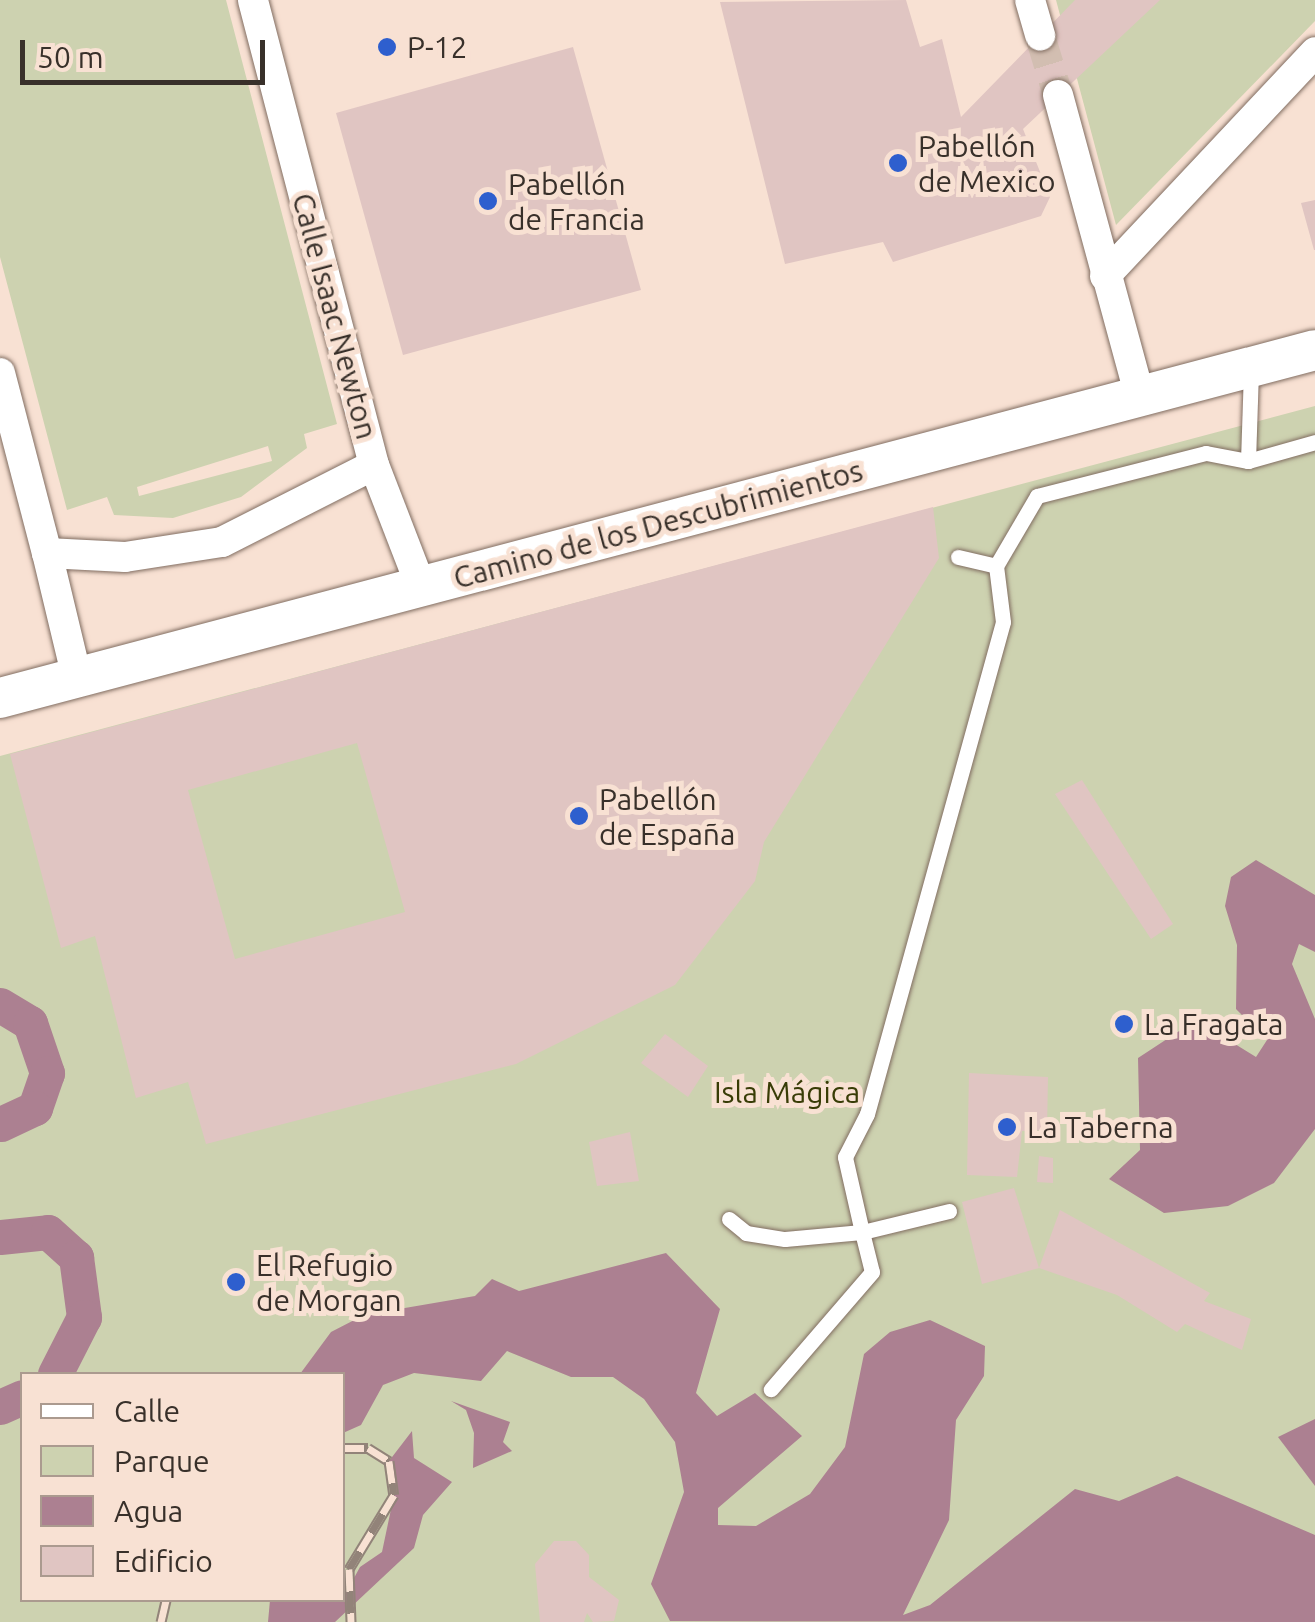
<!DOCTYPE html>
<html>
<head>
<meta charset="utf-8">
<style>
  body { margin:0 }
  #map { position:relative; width:1315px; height:1622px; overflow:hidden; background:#f8e1d3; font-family:Ubuntu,sans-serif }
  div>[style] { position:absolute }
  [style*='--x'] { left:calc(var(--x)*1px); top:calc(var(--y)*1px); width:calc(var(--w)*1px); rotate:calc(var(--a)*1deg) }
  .green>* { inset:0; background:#cdd2b0 }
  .water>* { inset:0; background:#ac8091 }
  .canal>* { height:35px; margin:-17.5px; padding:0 17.5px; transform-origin:17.5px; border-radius:17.5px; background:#ac8091 }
  .building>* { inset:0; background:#e0c5c2 }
  .street-tunnel>* { height:30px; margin-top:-15px; transform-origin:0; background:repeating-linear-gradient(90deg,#d2beb1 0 30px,transparent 0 45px) }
  .roads { filter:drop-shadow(0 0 2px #816d61) drop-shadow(0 0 2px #816d61) }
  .lane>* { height:15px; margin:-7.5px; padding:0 7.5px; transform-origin:7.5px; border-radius:7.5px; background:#fff }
  .street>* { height:30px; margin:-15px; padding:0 15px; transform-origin:15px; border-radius:15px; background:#fff }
  .secondary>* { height:40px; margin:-20px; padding:0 20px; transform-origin:20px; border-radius:20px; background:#fff }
  .rail>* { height:11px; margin-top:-5.5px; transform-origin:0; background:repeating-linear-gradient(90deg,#f8e1d3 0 22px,#928379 0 44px); box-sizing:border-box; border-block:2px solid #928379 }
  .dots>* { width:28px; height:28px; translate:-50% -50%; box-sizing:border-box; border:5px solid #f8e1d3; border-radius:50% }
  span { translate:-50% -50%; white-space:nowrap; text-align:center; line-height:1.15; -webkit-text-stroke:10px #f8e1d3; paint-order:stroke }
  .poi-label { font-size:30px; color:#38302a }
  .left { translate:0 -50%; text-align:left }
  .street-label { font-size:30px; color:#38302a }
  .park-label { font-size:30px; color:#383c06 }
  .legend { position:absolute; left:20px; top:1372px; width:325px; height:230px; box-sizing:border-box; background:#f8e1d3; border:2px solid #ab9a8f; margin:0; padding:12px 18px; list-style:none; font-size:30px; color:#38302a }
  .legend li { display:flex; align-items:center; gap:20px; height:50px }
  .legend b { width:50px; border:2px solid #ab9a8f }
  .scale { position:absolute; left:20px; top:40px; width:245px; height:45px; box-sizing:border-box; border:5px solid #38302a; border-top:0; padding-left:12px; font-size:30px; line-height:35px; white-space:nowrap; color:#38302a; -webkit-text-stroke:8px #f8e1d3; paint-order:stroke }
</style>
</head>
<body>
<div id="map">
  <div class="green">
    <div style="clip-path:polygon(evenodd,0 0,226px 0,337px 424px,304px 434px,307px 448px,241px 497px,173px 518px,114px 515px,107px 497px,67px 510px,0 257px,0 0,268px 446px,272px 461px,139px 496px,137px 487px,268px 446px)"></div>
    <div style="clip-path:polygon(1056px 0,1315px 0,1315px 21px,1116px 225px)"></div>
    <div style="clip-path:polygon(evenodd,1315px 406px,1315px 1622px,0 1622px,0 756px,1315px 406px,22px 1374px,342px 1374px,342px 1600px,22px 1600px,22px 1374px)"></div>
  </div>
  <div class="water">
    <div style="clip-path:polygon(1256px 860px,1315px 895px,1315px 952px,1299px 944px,1292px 964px,1315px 1019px,1315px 1129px,1274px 1183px,1228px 1206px,1164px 1213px,1109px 1179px,1140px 1150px,1138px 1058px,1196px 1020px,1256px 1057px,1267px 1040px,1236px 1009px,1237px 945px,1225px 906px,1231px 877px)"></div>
    <div style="clip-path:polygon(666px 1253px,720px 1309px,696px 1393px,717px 1416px,755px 1393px,802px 1436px,718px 1508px,718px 1525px,756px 1526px,810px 1494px,845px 1447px,864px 1354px,890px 1332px,930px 1320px,985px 1346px,984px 1376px,956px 1420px,949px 1520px,903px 1615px,930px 1605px,1075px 1489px,1119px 1501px,1177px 1476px,1315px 1535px,1315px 1622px,670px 1621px,651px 1584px,684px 1492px,675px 1442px,644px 1399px,613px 1377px,571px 1377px,507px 1351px,481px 1381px,414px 1373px,383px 1385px,361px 1425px,343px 1433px,342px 1374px,300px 1374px,331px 1332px,364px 1315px,475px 1296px,492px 1279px,519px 1291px)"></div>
    <div style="clip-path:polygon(451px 1401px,510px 1422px,503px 1442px,512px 1451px,473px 1468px,474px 1433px,466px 1410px)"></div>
    <div style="clip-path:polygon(1315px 1419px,1315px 1486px,1278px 1437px)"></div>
    <div style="clip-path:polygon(412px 1431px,414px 1458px,452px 1482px,423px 1515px,414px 1548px,335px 1622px,268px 1622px,270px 1600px,342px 1600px,360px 1567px,382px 1552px,394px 1495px,389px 1461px)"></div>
  </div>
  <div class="canal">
    <div style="--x:0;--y:1005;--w:35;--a:31"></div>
    <div style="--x:30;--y:1023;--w:53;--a:71.2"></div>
    <div style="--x:47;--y:1073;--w:37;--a:109"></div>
    <div style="--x:35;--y:1108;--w:38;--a:155"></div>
    <div style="--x:0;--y:1237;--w:48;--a:-5.9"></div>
    <div style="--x:48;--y:1232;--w:38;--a:42"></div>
    <div style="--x:76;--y:1257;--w:61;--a:82.4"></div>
    <div style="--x:84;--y:1317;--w:64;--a:117"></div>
    <div style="--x:0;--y:1407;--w:24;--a:-24"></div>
  </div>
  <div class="building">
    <div style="clip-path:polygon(906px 0,920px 47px,942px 39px,961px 117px,1075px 0,1160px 0,1023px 129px,1050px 197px,1041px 216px,893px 262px,883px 242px,785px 264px,720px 2px)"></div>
    <div style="clip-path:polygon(573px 47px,641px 290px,403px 355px,336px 113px)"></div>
    <div style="clip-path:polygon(1315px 200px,1315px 250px,1314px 250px,1301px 203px)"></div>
    <div style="clip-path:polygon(evenodd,933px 507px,939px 558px,764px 842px,755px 881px,675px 985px,516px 1064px,206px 1144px,188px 1082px,136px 1098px,95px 936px,61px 948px,10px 754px,933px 507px,357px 743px,405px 912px,235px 959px,188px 790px,357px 743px)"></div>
    <div style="clip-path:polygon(1082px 780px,1173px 924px,1151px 939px,1055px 794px)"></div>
    <div style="clip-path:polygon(665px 1034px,708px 1066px,688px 1097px,641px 1063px)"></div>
    <div style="clip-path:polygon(969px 1073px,1048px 1077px,1047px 1130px,1022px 1131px,1017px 1177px,967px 1175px)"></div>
    <div style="clip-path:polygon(630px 1132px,639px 1181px,597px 1186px,589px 1142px)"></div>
    <div style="clip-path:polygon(1039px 1156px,1053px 1158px,1053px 1183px,1037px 1182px)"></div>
    <div style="clip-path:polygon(1014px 1188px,1039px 1268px,982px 1284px,962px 1202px)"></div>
    <div style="clip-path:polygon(1060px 1210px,1210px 1293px,1204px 1301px,1251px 1319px,1242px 1350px,1185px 1324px,1177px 1332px,1117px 1295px,1039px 1268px)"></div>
    <div style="clip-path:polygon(554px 1541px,576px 1541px,589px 1555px,589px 1577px,619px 1600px,614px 1621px,593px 1622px,587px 1613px,584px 1622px,540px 1622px,535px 1564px)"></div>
  </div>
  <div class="street-tunnel">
    <div style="--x:1040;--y:36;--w:62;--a:73"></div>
  </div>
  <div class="roads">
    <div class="lane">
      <div style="--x:1248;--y:461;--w:90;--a:-88.1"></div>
      <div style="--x:958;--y:557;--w:39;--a:13"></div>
      <div style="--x:949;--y:1211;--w:89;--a:166.4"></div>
      <div style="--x:862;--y:1232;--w:77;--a:-102.8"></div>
      <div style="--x:845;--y:1157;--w:48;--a:-62.9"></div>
      <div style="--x:867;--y:1114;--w:510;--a:-74.55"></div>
      <div style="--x:1003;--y:622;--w:56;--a:-97.1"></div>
      <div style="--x:996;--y:566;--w:81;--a:-59.6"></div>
      <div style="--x:1037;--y:496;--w:174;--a:-14.3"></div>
      <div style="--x:1206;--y:453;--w:43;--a:10.8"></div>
      <div style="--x:1248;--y:461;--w:70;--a:-15.8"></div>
      <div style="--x:729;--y:1219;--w:22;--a:39"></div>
      <div style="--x:746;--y:1233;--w:39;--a:9"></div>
      <div style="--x:785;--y:1239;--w:77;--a:-5.2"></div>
      <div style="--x:862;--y:1232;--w:41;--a:76"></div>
      <div style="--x:872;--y:1272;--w:155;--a:130.8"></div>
    </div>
    <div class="street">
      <div style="--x:1030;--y:0;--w:37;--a:74"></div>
      <div style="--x:1058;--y:95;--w:312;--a:74.8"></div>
      <div style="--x:1105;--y:276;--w:307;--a:-46.8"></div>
      <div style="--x:0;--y:373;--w:186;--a:75.4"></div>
      <div style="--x:47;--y:553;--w:78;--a:2.9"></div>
      <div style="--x:125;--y:557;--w:98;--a:-8.8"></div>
      <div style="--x:222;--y:542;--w:170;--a:-26.9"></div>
      <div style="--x:374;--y:465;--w:480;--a:-104.6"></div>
      <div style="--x:374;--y:465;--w:131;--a:68.9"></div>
      <div style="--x:47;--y:553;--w:129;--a:76.5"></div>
    </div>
    <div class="secondary">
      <div style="--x:0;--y:698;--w:1360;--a:-14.82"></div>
    </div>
  </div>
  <div class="rail">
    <div style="--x:342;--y:1448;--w:26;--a:0"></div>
    <div style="--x:368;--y:1448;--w:25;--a:32"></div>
    <div style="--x:389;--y:1461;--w:34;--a:82"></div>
    <div style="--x:394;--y:1495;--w:87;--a:121.3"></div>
    <div style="--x:349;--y:1569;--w:53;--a:87.8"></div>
    <div style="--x:161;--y:1622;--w:23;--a:-77"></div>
  </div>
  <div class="dots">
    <div style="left:387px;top:47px;background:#2e5fce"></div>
    <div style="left:898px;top:163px;background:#2e5fce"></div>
    <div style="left:488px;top:201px;background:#2e5fce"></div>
    <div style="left:579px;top:816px;background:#2e5fce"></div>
    <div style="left:1124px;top:1024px;background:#2e5fce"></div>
    <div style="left:1007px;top:1127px;background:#2e5fce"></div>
    <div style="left:236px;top:1282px;background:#2e5fce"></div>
  </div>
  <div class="poi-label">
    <span class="left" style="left:407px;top:47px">P-12</span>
    <span class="left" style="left:918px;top:163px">Pabellón<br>de Mexico</span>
    <span class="left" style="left:508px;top:201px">Pabellón<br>de Francia</span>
    <span class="left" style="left:599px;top:816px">Pabellón<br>de España</span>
    <span class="left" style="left:1144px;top:1024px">La Fragata</span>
    <span class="left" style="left:1027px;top:1127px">La Taberna</span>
    <span class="left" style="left:256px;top:1282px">El Refugio<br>de Morgan</span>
  </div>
  <div class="street-label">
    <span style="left:335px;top:316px;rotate:75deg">Calle Isaac Newton</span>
    <span style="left:658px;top:524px;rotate:-15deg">Camino de los Descubrimientos</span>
  </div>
  <div class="park-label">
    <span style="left:787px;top:1092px">Isla Mágica</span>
  </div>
  <ul class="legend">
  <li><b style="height:12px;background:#fff"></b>Calle</li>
  <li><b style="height:28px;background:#cdd2b0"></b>Parque</li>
  <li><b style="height:28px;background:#ac8091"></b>Agua</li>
  <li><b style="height:28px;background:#e0c5c2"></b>Edificio</li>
  </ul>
  <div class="scale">50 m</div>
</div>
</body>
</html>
